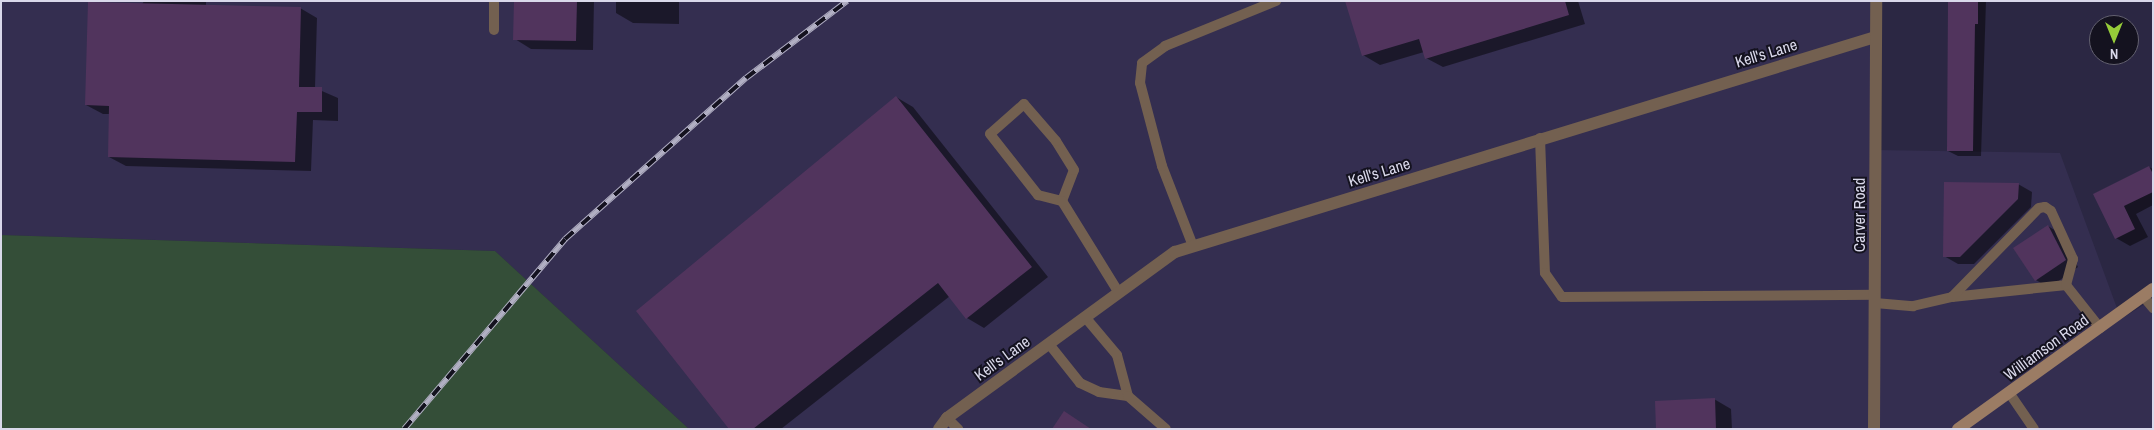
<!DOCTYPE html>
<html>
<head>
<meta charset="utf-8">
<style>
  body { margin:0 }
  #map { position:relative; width:2154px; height:430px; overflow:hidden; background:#2b2743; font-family:"Archivo Narrow",sans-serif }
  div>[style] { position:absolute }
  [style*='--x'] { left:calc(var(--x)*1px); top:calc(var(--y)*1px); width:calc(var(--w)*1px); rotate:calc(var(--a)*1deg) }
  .built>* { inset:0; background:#342e50 }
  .green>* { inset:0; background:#344e38 }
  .shadow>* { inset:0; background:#0007 }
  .building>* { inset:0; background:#51345d }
  .lane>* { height:10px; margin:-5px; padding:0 5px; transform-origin:5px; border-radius:5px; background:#736050 }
  .street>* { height:12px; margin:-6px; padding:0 6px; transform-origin:6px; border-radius:6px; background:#736050 }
  .secondary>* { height:12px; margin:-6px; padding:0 6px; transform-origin:6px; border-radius:6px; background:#9b7c64 }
  .rail>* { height:5.5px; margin-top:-2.75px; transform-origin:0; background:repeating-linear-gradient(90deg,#14121f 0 11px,#b1afc3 0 22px); box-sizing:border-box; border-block:1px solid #b1afc3 }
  span { translate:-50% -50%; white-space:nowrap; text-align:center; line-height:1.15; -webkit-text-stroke:4px #14121f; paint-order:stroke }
  .street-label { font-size:16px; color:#d9d8ea }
  .frame { position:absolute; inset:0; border:2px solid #d9d8ea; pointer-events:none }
  .north { position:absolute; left:2089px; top:15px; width:50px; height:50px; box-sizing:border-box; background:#14121f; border:1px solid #636170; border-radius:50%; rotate:180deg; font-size:14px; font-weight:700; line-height:20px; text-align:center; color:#d9d8ea }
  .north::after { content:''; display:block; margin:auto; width:18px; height:22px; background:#96cc39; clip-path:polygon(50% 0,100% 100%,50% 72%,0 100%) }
</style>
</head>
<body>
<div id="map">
  <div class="built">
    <div style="clip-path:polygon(1px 1px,1874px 1px,1874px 150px,2060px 153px,2121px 319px,2153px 299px,2153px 429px,689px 429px,495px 251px,1px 235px)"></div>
  </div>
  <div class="green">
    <div style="clip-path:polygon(1px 235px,495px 251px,689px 429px,1px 429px)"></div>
  </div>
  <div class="shadow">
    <div style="clip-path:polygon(144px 1px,206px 1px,206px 6px,300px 8px,317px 18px,315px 88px,338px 98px,338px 121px,313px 120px,311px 171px,126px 166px,109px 157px,110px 114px,103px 114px,86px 105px)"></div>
    <div style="clip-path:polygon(516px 1px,594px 1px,593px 50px,531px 49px,515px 39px)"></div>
    <div style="clip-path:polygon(616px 1px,679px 1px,679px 24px,633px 23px,616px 13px)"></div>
    <div style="clip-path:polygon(1346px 1px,1578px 1px,1585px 24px,1443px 67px,1426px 58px,1424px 52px,1380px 65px,1363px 55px)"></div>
    <div style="clip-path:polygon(1948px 1px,1986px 1px,1981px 156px,1958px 156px,1948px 151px)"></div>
    <div style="clip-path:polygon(896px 97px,913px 107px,1048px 277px,984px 328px,967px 318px,950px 296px,781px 429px,731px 429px)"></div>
    <div style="clip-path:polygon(2149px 167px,2153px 169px,2153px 205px,2136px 214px,2148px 237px,2130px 246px,2116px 238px,2094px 194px)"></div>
    <div style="clip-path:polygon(2018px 184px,2032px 192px,2031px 207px,1974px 264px,1958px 264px,1944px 256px)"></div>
    <div style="clip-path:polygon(2048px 226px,2061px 234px,2078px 267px,2049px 288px,2036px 280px,2015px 248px)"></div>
    <div style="clip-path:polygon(1714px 399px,1731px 409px,1732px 429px,1657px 429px)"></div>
  </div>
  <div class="building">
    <div style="clip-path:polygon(514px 1px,577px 1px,576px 41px,513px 40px)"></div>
    <div style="clip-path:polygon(1345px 1px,1565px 1px,1569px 15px,1425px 59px,1419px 39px,1362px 56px)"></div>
    <div style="clip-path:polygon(1948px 1px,1978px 1px,1978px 24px,1975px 24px,1973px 151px,1947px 151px)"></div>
    <div style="clip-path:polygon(88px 2px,301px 7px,299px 87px,322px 87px,322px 112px,297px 112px,295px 162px,108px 157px,109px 106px,85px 105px)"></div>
    <div style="clip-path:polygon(896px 96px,1032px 267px,966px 319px,938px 283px,753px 429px,729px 429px,636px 311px)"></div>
    <div style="clip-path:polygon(2149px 166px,2153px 174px,2153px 192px,2124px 206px,2135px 229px,2115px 239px,2093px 194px)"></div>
    <div style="clip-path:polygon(1944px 182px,2019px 183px,2018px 199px,1960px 257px,1943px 257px)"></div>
    <div style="clip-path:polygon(2048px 225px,2066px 260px,2035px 281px,2013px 248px)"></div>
    <div style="clip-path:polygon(1715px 398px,1716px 429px,1656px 429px,1655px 401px)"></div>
    <div style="clip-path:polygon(1064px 411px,1091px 429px,1052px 429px)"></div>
  </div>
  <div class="lane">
    <div style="--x:494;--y:1;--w:29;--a:90"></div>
    <div style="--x:1540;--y:138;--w:135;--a:87.9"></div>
    <div style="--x:1545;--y:273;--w:29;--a:55"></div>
    <div style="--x:1562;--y:297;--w:313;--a:-0.4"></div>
    <div style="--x:1062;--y:201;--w:33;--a:-69"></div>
    <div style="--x:1074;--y:170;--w:34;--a:-122"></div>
    <div style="--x:1056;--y:141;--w:49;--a:-130.9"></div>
    <div style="--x:1024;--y:104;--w:45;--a:138.6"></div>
    <div style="--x:990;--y:134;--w:78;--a:51.8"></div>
    <div style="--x:1038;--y:195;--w:25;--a:14"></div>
    <div style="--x:1062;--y:201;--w:108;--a:58.2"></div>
    <div style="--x:1193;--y:246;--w:86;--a:-111.2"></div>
    <div style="--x:1162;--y:166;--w:86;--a:-104.8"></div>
    <div style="--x:1140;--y:83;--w:20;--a:-84"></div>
    <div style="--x:1142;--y:63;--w:29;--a:-36"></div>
    <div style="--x:1165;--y:46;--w:120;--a:-22.1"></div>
    <div style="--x:2143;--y:296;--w:16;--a:50"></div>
    <div style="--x:1952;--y:297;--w:115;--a:-6"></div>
    <div style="--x:2066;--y:285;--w:55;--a:51.7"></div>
    <div style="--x:1875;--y:303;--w:38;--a:5"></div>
    <div style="--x:1913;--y:306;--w:40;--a:-13"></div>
    <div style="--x:1952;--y:297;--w:124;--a:-45.7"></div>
    <div style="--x:2039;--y:208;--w:6;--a:-9"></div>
    <div style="--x:2045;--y:207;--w:7;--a:34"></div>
    <div style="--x:2051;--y:211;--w:53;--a:65.4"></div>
    <div style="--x:2073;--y:259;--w:27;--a:105"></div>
    <div style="--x:1049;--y:344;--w:50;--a:51.5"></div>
    <div style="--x:1080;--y:383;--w:21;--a:25"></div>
    <div style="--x:1099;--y:392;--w:29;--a:8"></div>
    <div style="--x:1128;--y:396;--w:42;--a:-105"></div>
    <div style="--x:1117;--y:355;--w:50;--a:-130.1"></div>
    <div style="--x:2010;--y:394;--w:42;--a:55.6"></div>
    <div style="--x:1128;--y:396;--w:50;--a:41"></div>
    <div style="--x:947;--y:418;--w:16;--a:45"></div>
  </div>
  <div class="street">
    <div style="--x:939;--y:429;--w:14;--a:-54"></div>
    <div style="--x:947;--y:418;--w:282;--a:-36.1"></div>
    <div style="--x:1175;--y:252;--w:732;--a:-17.07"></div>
    <div style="--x:1874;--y:429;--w:428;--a:-89.7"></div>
  </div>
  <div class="secondary">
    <div style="--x:1958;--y:429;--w:240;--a:-35.7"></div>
  </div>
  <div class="rail">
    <div style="--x:404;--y:429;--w:249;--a:-49.7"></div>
    <div style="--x:565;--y:239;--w:242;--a:-41.7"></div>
    <div style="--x:746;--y:78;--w:127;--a:-37.3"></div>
  </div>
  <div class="street-label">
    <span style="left:1766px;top:53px;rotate:-17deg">Kell's Lane</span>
    <span style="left:1379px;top:172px;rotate:-17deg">Kell's Lane</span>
    <span style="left:1859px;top:215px;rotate:-90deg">Carver Road</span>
    <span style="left:2046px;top:347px;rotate:-36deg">Williamson Road</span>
    <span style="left:1002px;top:358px;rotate:-36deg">Kell's Lane</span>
  </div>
  <div class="frame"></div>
  <div class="north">N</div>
</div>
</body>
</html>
